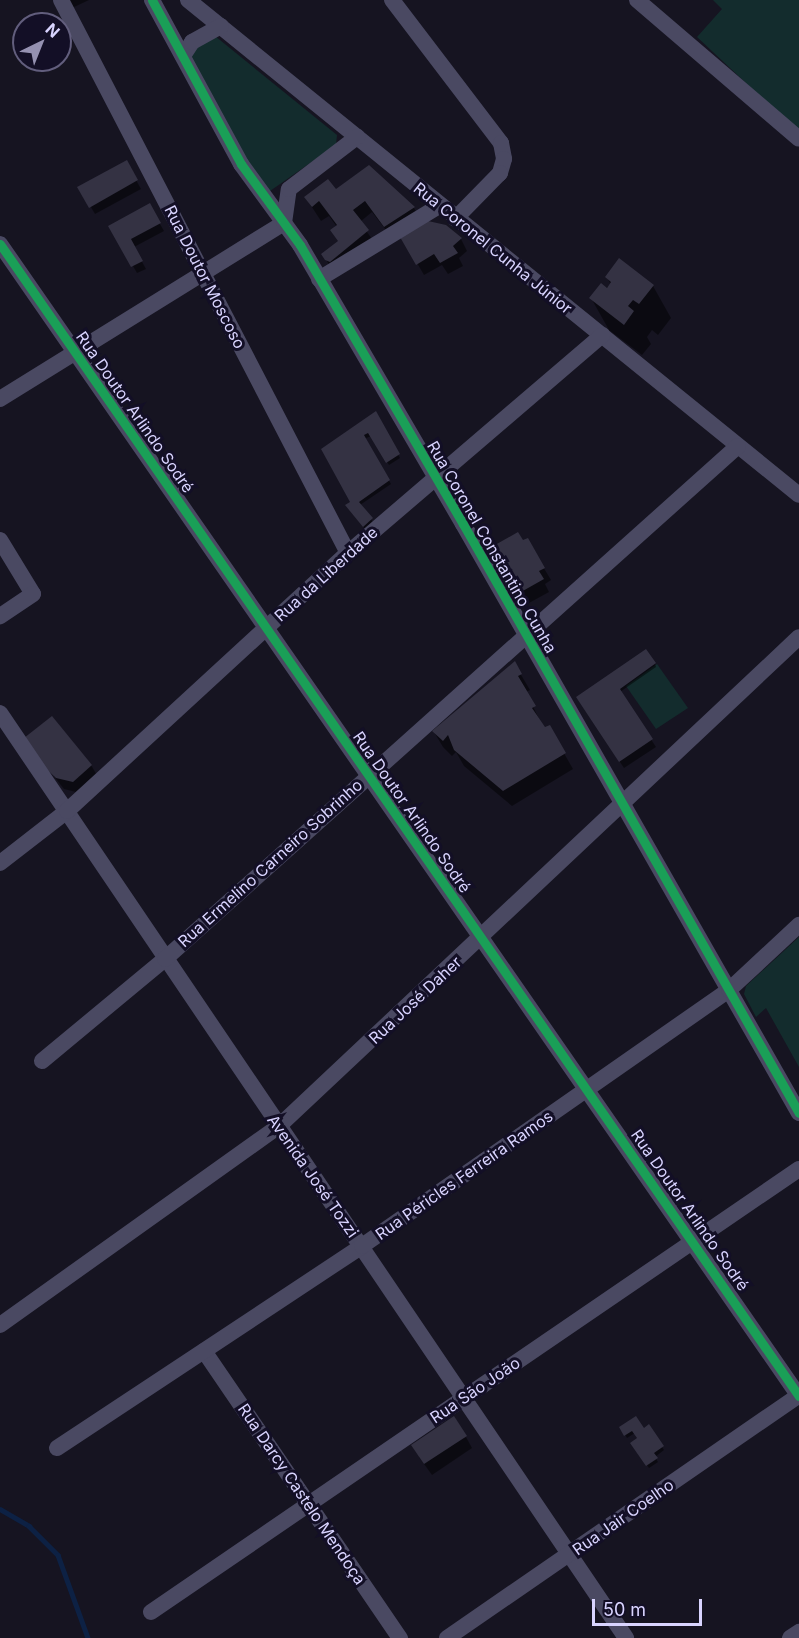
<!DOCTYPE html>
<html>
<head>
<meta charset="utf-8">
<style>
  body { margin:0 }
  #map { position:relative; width:799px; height:1638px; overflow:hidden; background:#161421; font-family:Inter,sans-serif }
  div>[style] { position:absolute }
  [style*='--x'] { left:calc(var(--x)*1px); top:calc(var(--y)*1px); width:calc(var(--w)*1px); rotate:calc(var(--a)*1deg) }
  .green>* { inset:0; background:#132c2d }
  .shadow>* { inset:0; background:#0007 }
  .stream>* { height:4.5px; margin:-2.25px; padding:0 2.25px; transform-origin:2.25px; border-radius:2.25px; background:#0d2144 }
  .building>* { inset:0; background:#343243 }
  .minor>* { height:16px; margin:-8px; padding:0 8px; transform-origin:8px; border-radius:8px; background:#4a4962 }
  .cycleway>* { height:9px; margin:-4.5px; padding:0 4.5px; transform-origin:4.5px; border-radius:4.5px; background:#1a9f57 }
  span { translate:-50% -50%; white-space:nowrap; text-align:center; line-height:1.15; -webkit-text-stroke:6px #130f26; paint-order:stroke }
  .street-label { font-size:16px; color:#d9d4ff }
  .north { position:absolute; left:12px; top:12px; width:60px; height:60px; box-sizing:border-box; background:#130f26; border:2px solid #625e7d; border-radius:50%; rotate:43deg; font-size:16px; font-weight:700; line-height:24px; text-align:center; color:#d9d4ff }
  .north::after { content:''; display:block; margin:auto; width:21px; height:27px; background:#9591b1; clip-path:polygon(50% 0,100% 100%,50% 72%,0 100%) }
  .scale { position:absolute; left:592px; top:1599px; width:110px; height:27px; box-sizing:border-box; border:3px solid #d9d4ff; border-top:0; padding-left:8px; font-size:18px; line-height:21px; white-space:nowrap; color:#d9d4ff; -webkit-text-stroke:4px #130f26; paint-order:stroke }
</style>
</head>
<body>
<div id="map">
  <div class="green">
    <div style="clip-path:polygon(713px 0,799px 0,799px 133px,697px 37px,722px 9px)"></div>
    <div style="clip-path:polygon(215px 36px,337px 135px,336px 145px,270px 191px,258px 183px,189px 61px,194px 44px)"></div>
    <div style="clip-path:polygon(657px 664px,688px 708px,656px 729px,626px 686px)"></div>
    <div style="clip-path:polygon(799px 937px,799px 1067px,766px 1008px,756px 1017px,744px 994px,746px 986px)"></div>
  </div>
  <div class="shadow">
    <div style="clip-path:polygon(67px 0,89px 0,72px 8px)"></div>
    <div style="clip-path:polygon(126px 162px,141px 189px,95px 214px,79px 187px)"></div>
    <div style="clip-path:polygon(369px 167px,414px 208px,421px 220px,392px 238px,372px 212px,360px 222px,372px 239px,331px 268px,323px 254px,339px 242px,337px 227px,329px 216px,321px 221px,306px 198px,340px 196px)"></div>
    <div style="clip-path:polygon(149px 205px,164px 231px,134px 247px,146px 269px,137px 273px,110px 226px)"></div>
    <div style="clip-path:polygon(402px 237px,461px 239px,467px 251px,459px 258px,463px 266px,448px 274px,442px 265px,424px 275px)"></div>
    <div style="clip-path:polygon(607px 277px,653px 286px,671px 318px,658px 335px,652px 330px,647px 337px,651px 344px,642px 355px,609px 330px,591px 298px,611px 285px)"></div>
    <div style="clip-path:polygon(375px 414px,400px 458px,389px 465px,371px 436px,364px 439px,391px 484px,360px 505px,373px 522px,365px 529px,349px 509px,352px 502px,323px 450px)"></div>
    <div style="clip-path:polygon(527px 540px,551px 580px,545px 584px,549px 592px,529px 603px,497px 546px)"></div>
    <div style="clip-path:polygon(514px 663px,530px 690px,526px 692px,541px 723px,544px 729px,549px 727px,573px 769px,512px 806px,464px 766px,456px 752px,452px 756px,443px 747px,434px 732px)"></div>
    <div style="clip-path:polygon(655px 664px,656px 667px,620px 692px,656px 747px,624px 768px,582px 705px)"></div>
    <div style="clip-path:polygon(33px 750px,91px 765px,98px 777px,80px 793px,64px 789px)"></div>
    <div style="clip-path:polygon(648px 1426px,664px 1450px,655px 1457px,658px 1462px,649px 1468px,632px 1443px,639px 1439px,635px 1433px,627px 1438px,621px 1428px,643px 1430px)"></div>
    <div style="clip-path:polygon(466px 1437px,472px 1448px,432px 1475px,419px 1457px)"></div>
  </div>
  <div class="stream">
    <div style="--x:0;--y:1509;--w:34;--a:30"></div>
    <div style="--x:29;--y:1526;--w:41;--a:45"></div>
    <div style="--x:58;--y:1555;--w:88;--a:70.1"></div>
  </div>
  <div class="building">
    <div style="clip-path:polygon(127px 160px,138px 180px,89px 208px,77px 187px)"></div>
    <div style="clip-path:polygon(369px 165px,415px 207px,384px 227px,365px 201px,353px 210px,369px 230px,330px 262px,325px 260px,321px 254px,338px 241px,330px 230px,337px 225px,319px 201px,312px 207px,304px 197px,328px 179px,336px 189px)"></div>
    <div style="clip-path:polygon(150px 203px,161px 223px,131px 239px,143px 261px,131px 267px,108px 226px)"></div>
    <div style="clip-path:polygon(428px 221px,446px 225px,462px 238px,453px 246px,458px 253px,440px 263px,434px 254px,416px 265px,400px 237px)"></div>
    <div style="clip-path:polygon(619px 258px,654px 285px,639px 304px,633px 300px,628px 306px,634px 311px,624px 325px,589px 298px,601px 283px,607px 288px,611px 282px,605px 277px)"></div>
    <div style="clip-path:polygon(376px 411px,400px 454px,386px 463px,368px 433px,364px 435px,390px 480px,359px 502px,373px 518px,363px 527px,345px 505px,350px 502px,321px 449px)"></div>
    <div style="clip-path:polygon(518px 532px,523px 540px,528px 538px,545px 568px,539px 571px,544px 579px,521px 592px,495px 545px)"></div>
    <div style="clip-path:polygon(646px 649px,656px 663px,620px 689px,653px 739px,619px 762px,576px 697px)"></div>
    <div style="clip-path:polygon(515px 661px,522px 674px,518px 676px,536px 706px,532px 708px,545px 727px,550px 725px,566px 753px,503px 791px,454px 750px,448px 735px,443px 741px,432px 731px)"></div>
    <div style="clip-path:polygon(52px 716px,92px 765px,73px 782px,56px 778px,43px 766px,24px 738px)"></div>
    <div style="clip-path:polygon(454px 1416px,467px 1436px,424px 1464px,411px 1445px)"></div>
    <div style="clip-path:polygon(636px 1416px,644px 1428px,649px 1424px,664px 1446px,654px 1453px,658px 1458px,646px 1466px,630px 1443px,637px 1438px,632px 1431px,624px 1436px,619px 1427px)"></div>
  </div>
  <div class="minor">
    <div style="--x:61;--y:0;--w:623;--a:62.57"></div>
    <div style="--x:152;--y:0;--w:187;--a:61.5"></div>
    <div style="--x:241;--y:164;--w:100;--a:53.9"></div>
    <div style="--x:300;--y:245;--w:323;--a:59.7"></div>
    <div style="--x:463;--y:524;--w:678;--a:60.3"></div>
    <div style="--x:188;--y:0;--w:786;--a:39.01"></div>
    <div style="--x:392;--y:0;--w:180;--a:52.7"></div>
    <div style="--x:501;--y:143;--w:16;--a:79"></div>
    <div style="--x:504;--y:159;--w:15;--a:106"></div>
    <div style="--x:500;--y:173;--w:64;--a:134.4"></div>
    <div style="--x:637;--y:0;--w:213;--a:40.6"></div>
    <div style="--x:183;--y:56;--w:17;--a:-57"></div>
    <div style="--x:192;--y:42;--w:33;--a:-29"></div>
    <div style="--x:0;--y:244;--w:1402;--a:55.26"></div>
    <div style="--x:319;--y:279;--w:140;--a:-31.3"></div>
    <div style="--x:0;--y:399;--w:334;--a:-31.8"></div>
    <div style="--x:284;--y:223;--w:34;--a:-82"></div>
    <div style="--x:289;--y:189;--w:86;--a:-37.4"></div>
    <div style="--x:0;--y:540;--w:63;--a:58.6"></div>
    <div style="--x:33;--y:594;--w:40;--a:146"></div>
    <div style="--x:0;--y:713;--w:1117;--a:55.91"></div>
    <div style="--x:0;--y:863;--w:85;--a:-37.8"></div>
    <div style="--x:67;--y:811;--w:381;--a:-42.6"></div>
    <div style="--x:348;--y:553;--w:335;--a:-40.6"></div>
    <div style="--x:42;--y:1061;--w:160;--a:-39.7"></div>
    <div style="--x:165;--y:959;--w:769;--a:-41.84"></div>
    <div style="--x:0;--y:1325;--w:341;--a:-35.5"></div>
    <div style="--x:278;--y:1127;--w:715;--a:-43.24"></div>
    <div style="--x:204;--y:1351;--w:348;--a:55.7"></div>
    <div style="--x:57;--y:1448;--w:366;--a:-33.5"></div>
    <div style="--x:362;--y:1246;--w:447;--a:-34.9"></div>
    <div style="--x:729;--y:990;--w:96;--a:-42.9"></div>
    <div style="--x:151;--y:1612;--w:785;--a:-34.36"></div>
    <div style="--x:447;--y:1638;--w:428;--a:-34.6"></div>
    <div style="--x:790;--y:1638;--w:11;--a:-34"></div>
  </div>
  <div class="cycleway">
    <div style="--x:152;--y:0;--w:187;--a:61.5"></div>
    <div style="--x:241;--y:164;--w:100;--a:53.9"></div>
    <div style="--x:300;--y:245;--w:323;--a:59.7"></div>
    <div style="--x:463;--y:524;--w:678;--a:60.3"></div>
    <div style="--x:0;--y:244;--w:1402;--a:55.26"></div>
  </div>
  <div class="street-label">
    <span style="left:493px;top:248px;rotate:39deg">Rua Coronel Cunha Júnior</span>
    <span style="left:205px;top:277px;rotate:63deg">Rua Doutor Moscoso</span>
    <span style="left:135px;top:412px;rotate:55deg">Rua Doutor Arlindo Sodré</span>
    <span style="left:492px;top:547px;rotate:60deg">Rua Coronel Constantino Cunha</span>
    <span style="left:326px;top:574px;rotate:-42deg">Rua da Liberdade</span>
    <span style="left:412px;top:812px;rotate:55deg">Rua Doutor Arlindo Sodré</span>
    <span style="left:270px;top:863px;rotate:-42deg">Rua Ermelino Carneiro Sobrinho</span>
    <span style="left:415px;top:1000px;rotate:-43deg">Rua José Daher</span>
    <span style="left:464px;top:1175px;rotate:-35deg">Rua Péricles Ferreira Ramos</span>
    <span style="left:313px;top:1176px;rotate:55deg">Avenida José Tozzi</span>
    <span style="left:690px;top:1210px;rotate:55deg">Rua Doutor Arlindo Sodré</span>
    <span style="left:475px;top:1390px;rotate:-34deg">Rua São João</span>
    <span style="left:302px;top:1494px;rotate:56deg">Rua Darcy Castelo Mendoça</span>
    <span style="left:623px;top:1517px;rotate:-35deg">Rua Jair Coelho</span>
  </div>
  <div class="north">N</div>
  <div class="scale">50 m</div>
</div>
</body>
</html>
